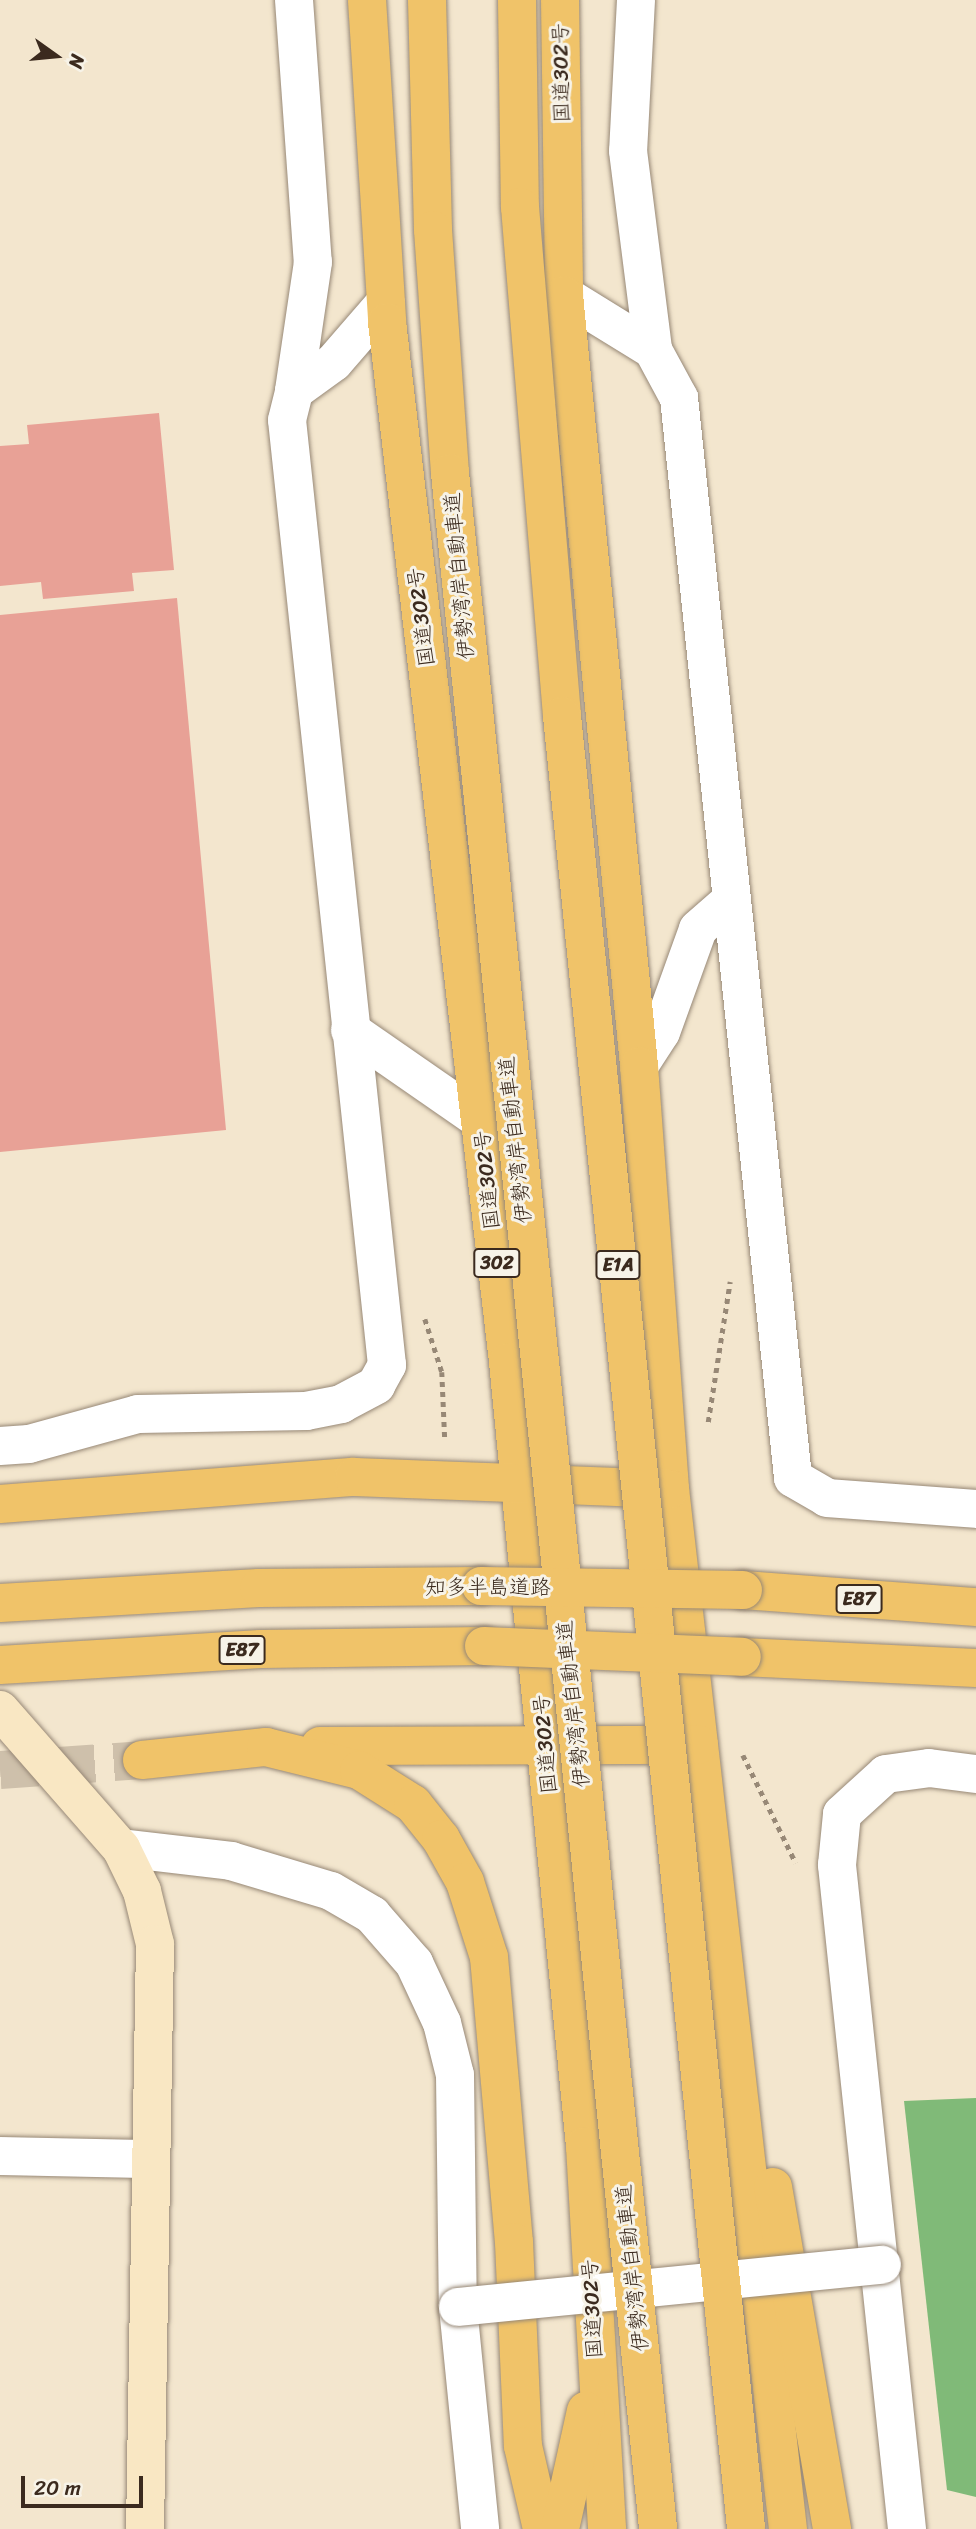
<!DOCTYPE html>
<html>
<head>
<meta charset="utf-8">
<style>
  body { margin:0 }
  #map { position:relative; width:976px; height:2529px; overflow:hidden; background:#f3e6ce; font-family:Sriracha,"Klee One",sans-serif }
  div>[style] { position:absolute }
  [style*='--x'] { left:calc(var(--x)*1px); top:calc(var(--y)*1px); width:calc(var(--w)*1px); rotate:calc(var(--a)*1deg) }
  .forest>* { inset:0; background:#80ba78 }
  .building>* { inset:0; background:#e8a196 }
  .highway-tunnel>* { height:38px; margin-top:-19px; transform-origin:0; background:repeating-linear-gradient(90deg,#cec0ab 0 38px,transparent 0 57px) }
  .path>* { height:4.5px; margin-top:-2.25px; transform-origin:0; background:repeating-linear-gradient(90deg,#978876 0 5px,transparent 0 10px) }
  .roads { filter:drop-shadow(0 0 2px #978876) drop-shadow(0 0 2px #978876) }
  .street>* { height:38px; margin:-19px; padding:0 19px; transform-origin:19px; border-radius:19px; background:#fff }
  .secondary>* { height:38px; margin:-19px; padding:0 19px; transform-origin:19px; border-radius:19px; background:#f9e7c3 }
  .highway>* { height:38px; margin:-19px; padding:0 19px; transform-origin:19px; border-radius:19px; background:#f0c369 }
  .bridges { filter:drop-shadow(0 0 2px #978876) drop-shadow(0 0 2px #978876) }
  .street-bridge>* { height:38px; margin:-19px; padding:0 19px; transform-origin:19px; border-radius:19px; background:#fff }
  .highway-bridge>* { height:38px; margin:-19px; padding:0 19px; transform-origin:19px; border-radius:19px; background:#f0c369 }
  span { translate:-50% -50%; white-space:nowrap; text-align:center; line-height:1.15; -webkit-text-stroke:6px #f7f3e8; paint-order:stroke }
  .shield-label span { padding:2px 5px; background:#f7f3e8; border:2px solid; border-radius:5px; -webkit-text-stroke-width:0 }
  .shield-label { font-size:19px; color:#3b2a1e; font-weight:700 }
  .street-label { font-size:21px; color:#3b2a1e }
  .north { position:absolute; left:21px; top:21px; width:70px; height:70px; -webkit-text-stroke:5px #f7f3e8; paint-order:stroke; rotate:105deg; font-size:19px; font-weight:700; line-height:28px; text-align:center; color:#3b2a1e }
  .north::after { content:''; display:block; margin:auto; width:24px; height:32px; background:#3b2a1e; clip-path:polygon(50% 0,100% 100%,50% 72%,0 100%) }
  .scale { position:absolute; left:21px; top:2476px; width:122px; height:32px; box-sizing:border-box; border:4px solid #3b2a1e; border-top:0; padding-left:9px; font-size:21px; line-height:24px; white-space:nowrap; color:#3b2a1e; -webkit-text-stroke:5px #f7f3e8; paint-order:stroke }
</style>
</head>
<body>
<div id="map">
  <div class="forest">
    <div style="clip-path:polygon(976px 2098px,976px 2497px,947px 2490px,904px 2101px)"></div>
  </div>
  <div class="building">
    <div style="clip-path:polygon(159px 413px,174px 570px,132px 573px,134px 591px,43px 599px,41px 582px,0 586px,0 446px,29px 444px,27px 425px)"></div>
    <div style="clip-path:polygon(177px 598px,226px 1130px,0 1152px,0 615px)"></div>
  </div>
  <div class="highway-tunnel">
    <div style="--x:0;--y:1770;--w:142;--a:-4"></div>
  </div>
  <div class="path">
    <div style="--x:425;--y:1319;--w:56;--a:72.2"></div>
    <div style="--x:442;--y:1372;--w:69;--a:87.5"></div>
    <div style="--x:708;--y:1422;--w:142;--a:-81.1"></div>
    <div style="--x:743;--y:1755;--w:120;--a:63.9"></div>
  </div>
  <div class="roads">
    <div class="street">
      <div style="--x:294;--y:0;--w:263;--a:85.9"></div>
      <div style="--x:313;--y:262;--w:130;--a:98.4"></div>
      <div style="--x:636;--y:0;--w:151;--a:93"></div>
      <div style="--x:628;--y:151;--w:201;--a:82.8"></div>
      <div style="--x:564;--y:295;--w:105;--a:31.7"></div>
      <div style="--x:653;--y:350;--w:55;--a:61.6"></div>
      <div style="--x:679;--y:398;--w:1086;--a:83.97"></div>
      <div style="--x:793;--y:1478;--w:39;--a:30"></div>
      <div style="--x:827;--y:1498;--w:149;--a:4.2"></div>
      <div style="--x:350;--y:1030;--w:158;--a:34.7"></div>
      <div style="--x:639;--y:1066;--w:40;--a:-57.1"></div>
      <div style="--x:661;--y:1032;--w:109;--a:-70.2"></div>
      <div style="--x:698;--y:929;--w:43;--a:-41.2"></div>
      <div style="--x:0;--y:1446;--w:29;--a:-4"></div>
      <div style="--x:29;--y:1444;--w:113;--a:-15.4"></div>
      <div style="--x:138;--y:1414;--w:168;--a:-1"></div>
      <div style="--x:306;--y:1411;--w:36;--a:-11"></div>
      <div style="--x:341;--y:1404;--w:40;--a:-28"></div>
      <div style="--x:376;--y:1385;--w:23;--a:-61"></div>
      <div style="--x:387;--y:1365;--w:950;--a:-96.04"></div>
      <div style="--x:287;--y:420;--w:30;--a:-76"></div>
      <div style="--x:294;--y:391;--w:49;--a:-35.9"></div>
      <div style="--x:334;--y:362;--w:79;--a:-49.1"></div>
      <div style="--x:121;--y:1848;--w:111;--a:6.7"></div>
      <div style="--x:231;--y:1861;--w:104;--a:16.7"></div>
      <div style="--x:331;--y:1891;--w:48;--a:30.3"></div>
      <div style="--x:372;--y:1915;--w:64;--a:48.8"></div>
      <div style="--x:414;--y:1963;--w:66;--a:65"></div>
      <div style="--x:442;--y:2023;--w:54;--a:76"></div>
      <div style="--x:455;--y:2075;--w:232;--a:89.3"></div>
      <div style="--x:458;--y:2307;--w:223;--a:84.3"></div>
      <div style="--x:0;--y:2156;--w:149;--a:1.2"></div>
      <div style="--x:907;--y:2529;--w:668;--a:-96.02"></div>
      <div style="--x:837;--y:1865;--w:51;--a:-84.4"></div>
      <div style="--x:842;--y:1814;--w:59;--a:-42.3"></div>
      <div style="--x:886;--y:1774;--w:43;--a:-7.9"></div>
      <div style="--x:929;--y:1768;--w:47;--a:7.3"></div>
    </div>
    <div class="secondary">
      <div style="--x:0;--y:1710;--w:184;--a:48.8"></div>
      <div style="--x:121;--y:1848;--w:48;--a:64"></div>
      <div style="--x:142;--y:1891;--w:55;--a:76.2"></div>
      <div style="--x:155;--y:1944;--w:585;--a:90.98"></div>
    </div>
    <div class="highway">
      <div style="--x:367;--y:0;--w:323;--a:86.4"></div>
      <div style="--x:387;--y:322;--w:1047;--a:83.36"></div>
      <div style="--x:508;--y:1362;--w:788;--a:84.39"></div>
      <div style="--x:585;--y:2146;--w:384;--a:86.7"></div>
      <div style="--x:560;--y:0;--w:295;--a:89.2"></div>
      <div style="--x:564;--y:295;--w:775;--a:84.44"></div>
      <div style="--x:639;--y:1066;--w:424;--a:85.8"></div>
      <div style="--x:670;--y:1489;--w:1047;--a:83.53"></div>
      <div style="--x:0;--y:1504;--w:355;--a:-4.4"></div>
      <div style="--x:354;--y:1477;--w:316;--a:2.2"></div>
      <div style="--x:743;--y:1590;--w:234;--a:4.2"></div>
      <div style="--x:0;--y:1603;--w:259;--a:-3.3"></div>
      <div style="--x:259;--y:1588;--w:222;--a:-0.5"></div>
      <div style="--x:742;--y:1657;--w:234;--a:2.7"></div>
      <div style="--x:0;--y:1665;--w:261;--a:-3.5"></div>
      <div style="--x:261;--y:1649;--w:223;--a:-0.8"></div>
      <div style="--x:320;--y:1746;--w:379;--a:-0.2"></div>
      <div style="--x:142;--y:1760;--w:125;--a:-6"></div>
      <div style="--x:266;--y:1747;--w:96;--a:13.9"></div>
      <div style="--x:359;--y:1770;--w:64;--a:32.2"></div>
      <div style="--x:413;--y:1804;--w:45;--a:51.3"></div>
      <div style="--x:441;--y:1839;--w:49;--a:60.8"></div>
      <div style="--x:465;--y:1882;--w:79;--a:72.3"></div>
      <div style="--x:489;--y:1957;--w:286;--a:85"></div>
      <div style="--x:514;--y:2242;--w:204;--a:87.5"></div>
      <div style="--x:523;--y:2446;--w:85;--a:77.1"></div>
      <div style="--x:773;--y:2187;--w:347;--a:80.2"></div>
      <div style="--x:560;--y:2529;--w:121;--a:-77.6"></div>
    </div>
  </div>
  <div class="bridges">
    <div class="street-bridge">
      <div style="--x:458;--y:2307;--w:426;--a:-5.7"></div>
    </div>
    <div class="highway-bridge">
      <div style="--x:427;--y:0;--w:230;--a:88.5"></div>
      <div style="--x:433;--y:230;--w:244;--a:86"></div>
      <div style="--x:450;--y:473;--w:2066;--a:84.22"></div>
      <div style="--x:517;--y:0;--w:207;--a:89.2"></div>
      <div style="--x:520;--y:207;--w:511;--a:85.28"></div>
      <div style="--x:562;--y:716;--w:1822;--a:84.2"></div>
      <div style="--x:481;--y:1586;--w:262;--a:0.9"></div>
      <div style="--x:484;--y:1646;--w:258;--a:2.4"></div>
    </div>
  </div>
  <div class="shield-label">
    <span style="left:497px;top:1263px">302</span>
    <span style="left:618px;top:1265px">E1A</span>
    <span style="left:859px;top:1599px">E87</span>
    <span style="left:242px;top:1650px">E87</span>
  </div>
  <div class="street-label">
    <span style="left:561px;top:73px;rotate:-91deg">国道302号</span>
    <span style="left:459px;top:576px;rotate:-95deg">伊勢湾岸自動車道</span>
    <span style="left:421px;top:617px;rotate:-97deg">国道302号</span>
    <span style="left:515px;top:1140px;rotate:-96deg">伊勢湾岸自動車道</span>
    <span style="left:487px;top:1180px;rotate:-96deg">国道302号</span>
    <span style="left:488px;top:1587px">知多半島道路</span>
    <span style="left:573px;top:1704px;rotate:-96deg">伊勢湾岸自動車道</span>
    <span style="left:545px;top:1744px;rotate:-95deg">国道302号</span>
    <span style="left:632px;top:2268px;rotate:-96deg">伊勢湾岸自動車道</span>
    <span style="left:592px;top:2309px;rotate:-93deg">国道302号</span>
  </div>
  <div class="north">N</div>
  <div class="scale">20 m</div>
</div>
</body>
</html>
